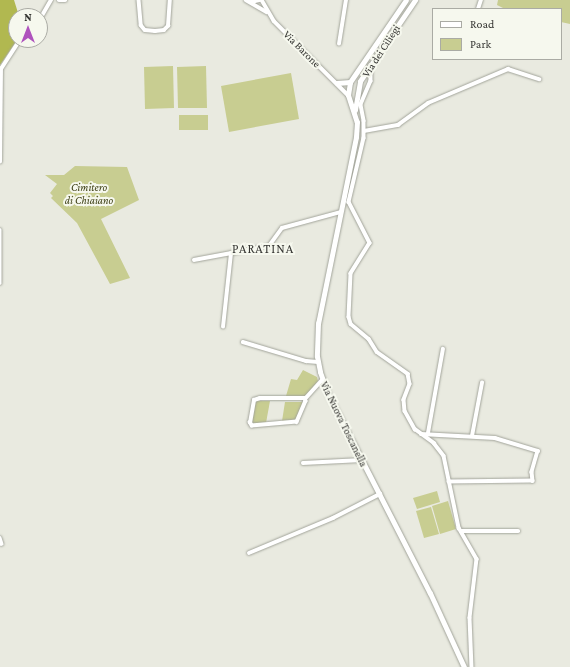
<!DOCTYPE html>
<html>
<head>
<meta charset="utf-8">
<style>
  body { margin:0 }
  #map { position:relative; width:570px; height:667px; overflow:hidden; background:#e9eae0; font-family:"Crimson Pro",serif }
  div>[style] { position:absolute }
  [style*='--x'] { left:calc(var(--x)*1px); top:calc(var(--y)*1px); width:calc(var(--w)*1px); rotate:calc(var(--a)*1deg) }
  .green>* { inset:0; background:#c8cd91 }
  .forest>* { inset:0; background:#b1b850 }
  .roads { filter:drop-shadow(0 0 1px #a2a49a) drop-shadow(0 0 1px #a2a49a) }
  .street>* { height:3.5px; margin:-1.75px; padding:0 1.75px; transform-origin:1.75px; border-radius:1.75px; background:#fff }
  .secondary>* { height:5px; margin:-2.5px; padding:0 2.5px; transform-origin:2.5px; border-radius:2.5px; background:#fff }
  span { translate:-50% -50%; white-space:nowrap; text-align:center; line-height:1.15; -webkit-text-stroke:4px #f6f8ee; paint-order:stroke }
  .street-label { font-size:11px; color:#373734 }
  .park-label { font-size:11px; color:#3d3f14; font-style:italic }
  .quarter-label { font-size:13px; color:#373734; letter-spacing:1px }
  .legend { position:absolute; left:432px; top:8px; width:130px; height:52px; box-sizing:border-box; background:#f6f8ee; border:1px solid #aaaba4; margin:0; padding:5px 7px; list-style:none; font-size:12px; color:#373734 }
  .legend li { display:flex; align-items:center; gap:8px; height:20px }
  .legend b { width:20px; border:1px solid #aaaba4 }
  .north { position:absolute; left:8px; top:8px; width:40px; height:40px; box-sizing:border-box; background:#f6f8ee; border:1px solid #aaaba4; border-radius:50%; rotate:0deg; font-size:11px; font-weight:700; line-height:16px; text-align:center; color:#373734 }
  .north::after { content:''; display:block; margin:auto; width:14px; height:18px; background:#af52bd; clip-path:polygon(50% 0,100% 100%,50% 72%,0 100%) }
</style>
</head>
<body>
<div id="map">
  <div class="green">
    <div style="clip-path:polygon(498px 0,570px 0,570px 24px,561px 22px,561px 9px,505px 9px,497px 5px)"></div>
    <div style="clip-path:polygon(173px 66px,174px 108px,145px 109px,144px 67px)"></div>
    <div style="clip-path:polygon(206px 66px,207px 108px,178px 108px,177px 67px)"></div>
    <div style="clip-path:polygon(291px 73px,299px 119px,229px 132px,221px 86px)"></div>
    <div style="clip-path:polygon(179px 115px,208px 115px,208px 130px,179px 130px)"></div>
    <div style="clip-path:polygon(75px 166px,127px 167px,139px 200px,101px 219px,130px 278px,110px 284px,77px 223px,51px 198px,53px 196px,50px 193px,57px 184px,45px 175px,64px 175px)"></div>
    <div style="clip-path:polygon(303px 370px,317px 377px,318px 381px,306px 396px,286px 396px,291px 379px,297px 380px)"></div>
    <div style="clip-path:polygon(256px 401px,270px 401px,266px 423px,252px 423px)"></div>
    <div style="clip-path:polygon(285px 402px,304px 402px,297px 420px,282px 421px)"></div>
    <div style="clip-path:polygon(437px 491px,440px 502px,417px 509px,413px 498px)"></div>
    <div style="clip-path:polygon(448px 501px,456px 529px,440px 534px,432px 506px)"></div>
    <div style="clip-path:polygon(431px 507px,439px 534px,424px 538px,416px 511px)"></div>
  </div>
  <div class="forest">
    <div style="clip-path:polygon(0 0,14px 0,19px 16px,16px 16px,17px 40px,0 65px)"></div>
  </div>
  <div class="roads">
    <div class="street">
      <div style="--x:59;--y:0;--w:6;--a:0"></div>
      <div style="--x:139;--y:0;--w:25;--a:85"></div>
      <div style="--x:141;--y:25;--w:6;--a:51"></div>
      <div style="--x:145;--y:30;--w:10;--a:6"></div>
      <div style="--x:155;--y:31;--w:9;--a:-6"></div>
      <div style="--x:164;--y:30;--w:6;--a:-45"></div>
      <div style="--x:168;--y:26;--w:26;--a:-86"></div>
      <div style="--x:246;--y:0;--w:24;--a:30"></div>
      <div style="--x:262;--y:0;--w:24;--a:60"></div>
      <div style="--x:274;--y:21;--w:105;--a:45"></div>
      <div style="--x:251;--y:2;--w:9;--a:-13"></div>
      <div style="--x:478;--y:9;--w:9;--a:-72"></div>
      <div style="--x:40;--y:19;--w:22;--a:-60"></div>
      <div style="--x:339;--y:44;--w:45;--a:-81"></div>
      <div style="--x:371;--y:65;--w:16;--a:90"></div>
      <div style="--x:371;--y:81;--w:26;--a:113"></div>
      <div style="--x:361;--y:105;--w:16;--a:79"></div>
      <div style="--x:364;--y:121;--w:17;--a:90"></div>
      <div style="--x:364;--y:138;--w:66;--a:103.2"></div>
      <div style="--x:349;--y:202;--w:46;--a:62.9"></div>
      <div style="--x:370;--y:243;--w:36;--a:122"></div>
      <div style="--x:351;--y:274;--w:43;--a:92.7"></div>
      <div style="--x:349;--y:317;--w:7;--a:74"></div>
      <div style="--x:351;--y:324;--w:23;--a:40"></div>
      <div style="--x:369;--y:339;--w:15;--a:58"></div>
      <div style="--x:377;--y:352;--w:38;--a:35"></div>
      <div style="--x:408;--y:374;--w:10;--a:79"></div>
      <div style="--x:410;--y:384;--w:17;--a:111"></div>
      <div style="--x:404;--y:400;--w:11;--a:85"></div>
      <div style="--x:405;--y:411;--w:21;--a:61"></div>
      <div style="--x:415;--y:429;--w:24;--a:36"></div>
      <div style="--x:434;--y:443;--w:16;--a:52"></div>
      <div style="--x:444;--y:456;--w:74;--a:78.2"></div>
      <div style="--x:459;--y:528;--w:36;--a:60"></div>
      <div style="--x:477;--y:559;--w:59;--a:96.8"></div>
      <div style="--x:470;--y:618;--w:49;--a:87.7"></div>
      <div style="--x:364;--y:131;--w:35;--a:-10"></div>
      <div style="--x:398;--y:125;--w:37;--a:-36"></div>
      <div style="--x:428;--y:103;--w:87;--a:-23"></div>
      <div style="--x:508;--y:69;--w:33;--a:18"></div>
      <div style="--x:0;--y:162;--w:93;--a:-89.4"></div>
      <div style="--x:1;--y:69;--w:35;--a:-57"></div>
      <div style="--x:0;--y:230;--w:53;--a:90"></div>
      <div style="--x:194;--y:260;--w:76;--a:-10.6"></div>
      <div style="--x:269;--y:246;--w:22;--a:-54"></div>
      <div style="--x:282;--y:228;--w:61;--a:-15.2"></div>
      <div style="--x:223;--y:327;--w:74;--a:-83.8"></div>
      <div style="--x:243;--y:342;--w:66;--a:16.8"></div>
      <div style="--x:306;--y:361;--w:12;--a:5"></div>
      <div style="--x:260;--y:398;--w:45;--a:0"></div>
      <div style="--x:305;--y:398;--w:3;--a:72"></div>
      <div style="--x:306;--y:401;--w:23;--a:113"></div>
      <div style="--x:297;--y:422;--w:45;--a:174.9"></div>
      <div style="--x:252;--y:426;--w:4;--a:-124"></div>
      <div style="--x:250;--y:423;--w:23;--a:-80"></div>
      <div style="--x:254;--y:400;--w:6;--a:-18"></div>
      <div style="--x:305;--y:399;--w:25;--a:-48"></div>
      <div style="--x:428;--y:433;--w:85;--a:-79.9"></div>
      <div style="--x:421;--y:434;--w:74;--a:3.1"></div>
      <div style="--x:495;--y:438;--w:45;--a:16.8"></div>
      <div style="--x:538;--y:451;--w:22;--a:106"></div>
      <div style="--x:532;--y:472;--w:9;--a:84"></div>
      <div style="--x:533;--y:481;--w:84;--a:179.3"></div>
      <div style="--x:472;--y:436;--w:54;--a:-79.3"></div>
      <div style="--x:303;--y:463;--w:59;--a:-2.9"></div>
      <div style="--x:461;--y:531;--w:57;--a:0"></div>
      <div style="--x:0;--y:538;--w:6;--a:72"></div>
      <div style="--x:249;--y:553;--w:91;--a:-22.6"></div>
      <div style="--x:333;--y:518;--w:53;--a:-27.1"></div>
    </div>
    <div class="secondary">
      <div style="--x:337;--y:83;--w:13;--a:-4"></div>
      <div style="--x:348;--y:95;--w:28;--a:72"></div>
      <div style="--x:357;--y:122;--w:15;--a:94"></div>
      <div style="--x:356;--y:137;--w:190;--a:101.5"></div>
      <div style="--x:318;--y:323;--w:33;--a:92"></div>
      <div style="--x:317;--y:356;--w:16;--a:79"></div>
      <div style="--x:320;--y:372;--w:23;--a:70"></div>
      <div style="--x:328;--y:394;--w:224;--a:62.9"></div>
      <div style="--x:430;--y:593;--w:81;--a:65.3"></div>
      <div style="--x:348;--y:95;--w:13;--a:-81"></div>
      <div style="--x:350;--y:82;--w:99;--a:-55.7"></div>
      <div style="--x:355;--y:110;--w:29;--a:-80"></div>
      <div style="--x:360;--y:81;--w:98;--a:-55.8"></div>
    </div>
  </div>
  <div class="street-label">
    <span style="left:302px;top:49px;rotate:45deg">Via Barone</span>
    <span style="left:381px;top:51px;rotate:-57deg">Via dei Ciliegi</span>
    <span style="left:344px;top:424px;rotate:64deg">Via Nuova Toscanella</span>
  </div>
  <div class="park-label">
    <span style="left:89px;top:194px">Cimitero<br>di Chiaiano</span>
  </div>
  <div class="quarter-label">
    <span style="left:263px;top:249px">PARATINA</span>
  </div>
  <ul class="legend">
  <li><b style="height:5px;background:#fff"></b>Road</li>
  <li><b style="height:11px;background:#c8cd91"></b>Park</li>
  </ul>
  <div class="north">N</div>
</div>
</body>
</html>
